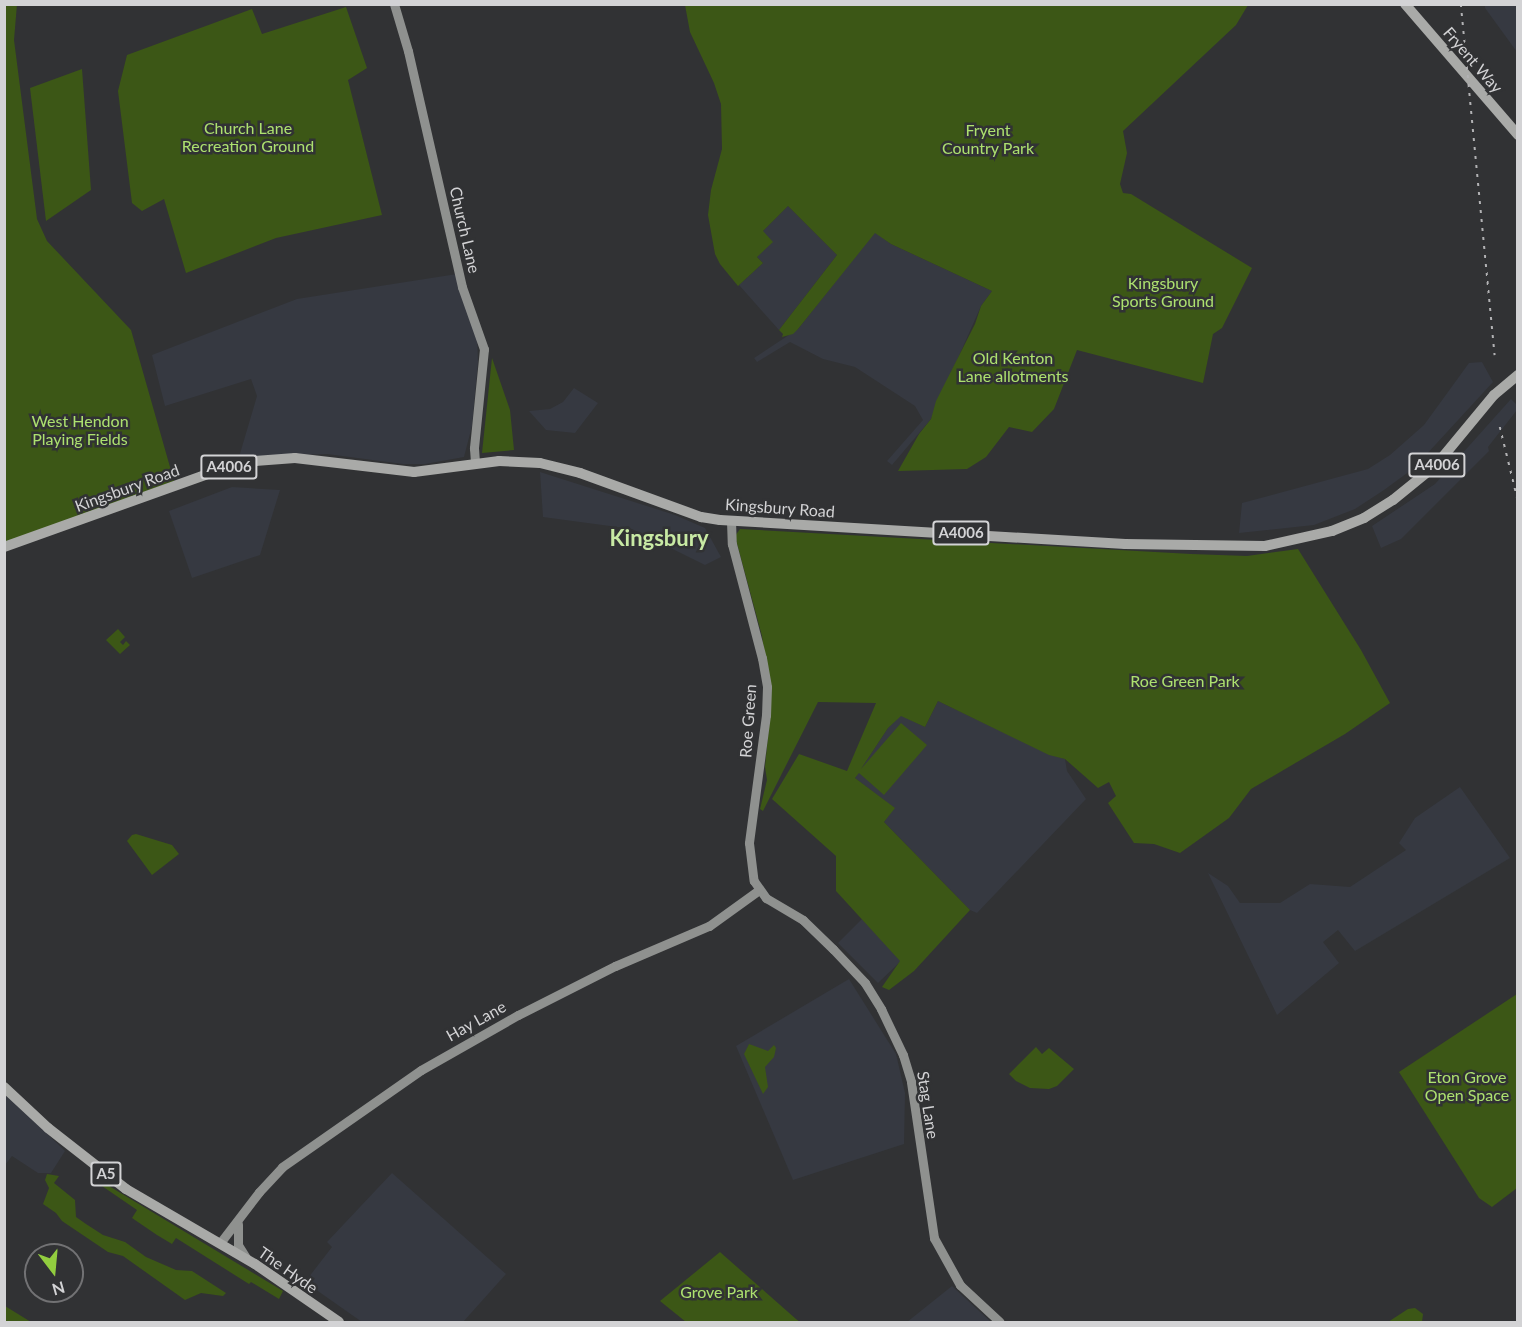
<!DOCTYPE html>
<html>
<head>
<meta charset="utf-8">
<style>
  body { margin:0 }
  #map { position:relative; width:1522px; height:1327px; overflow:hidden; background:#313234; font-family:Lato,sans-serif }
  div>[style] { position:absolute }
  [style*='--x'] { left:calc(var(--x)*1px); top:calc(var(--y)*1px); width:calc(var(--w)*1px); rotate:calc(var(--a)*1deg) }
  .built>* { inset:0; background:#363941 }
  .green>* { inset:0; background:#3c5716 }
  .secondary>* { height:9px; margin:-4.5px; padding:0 4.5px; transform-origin:4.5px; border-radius:4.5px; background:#8f918f }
  .primary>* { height:10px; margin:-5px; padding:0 5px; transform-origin:5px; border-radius:5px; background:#a9aaa8 }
  .rail>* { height:1.5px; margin-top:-0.75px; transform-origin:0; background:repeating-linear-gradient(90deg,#b2b2b4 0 3px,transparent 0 9px) }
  span { translate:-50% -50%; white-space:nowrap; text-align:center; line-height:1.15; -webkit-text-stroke:5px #313234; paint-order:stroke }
  .shield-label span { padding:2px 4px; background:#313234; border:2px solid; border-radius:4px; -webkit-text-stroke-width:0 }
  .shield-label { font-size:15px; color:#d3d3d5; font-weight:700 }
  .street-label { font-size:16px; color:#d3d3d5 }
  .park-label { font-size:16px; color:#ade16f }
  .district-label { font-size:22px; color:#c8eaa4; font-weight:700 }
  .frame { position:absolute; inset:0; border:6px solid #d3d3d5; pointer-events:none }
  .north { position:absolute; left:24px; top:1243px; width:60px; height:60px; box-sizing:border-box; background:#313234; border:2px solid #727274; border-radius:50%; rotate:164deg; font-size:16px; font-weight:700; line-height:24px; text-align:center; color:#d3d3d5 }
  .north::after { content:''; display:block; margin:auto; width:21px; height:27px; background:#92cd3f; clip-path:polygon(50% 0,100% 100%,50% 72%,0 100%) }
</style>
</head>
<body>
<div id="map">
  <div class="built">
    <div style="clip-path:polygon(1485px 5px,1517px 5px,1517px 52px,1485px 8px)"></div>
    <div style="clip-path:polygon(788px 206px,837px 255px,779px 330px,739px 285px,763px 263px,757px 257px,763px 231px)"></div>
    <div style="clip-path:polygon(875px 232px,891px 244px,992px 291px,981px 306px,931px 419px,892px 465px,887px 461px,923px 420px,915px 406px,855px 367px,823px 359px,790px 342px,757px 362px,754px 358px,798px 329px)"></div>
    <div style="clip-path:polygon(457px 274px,477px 333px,478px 362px,472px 426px,464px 457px,425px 464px,403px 464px,327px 454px,239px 457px,257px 396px,251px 379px,165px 406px,152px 355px,297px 299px)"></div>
    <div style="clip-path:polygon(1482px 362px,1493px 382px,1414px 468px,1384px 490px,1355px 509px,1314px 525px,1239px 533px,1242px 503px,1368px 469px,1390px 455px,1424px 425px,1469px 363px)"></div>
    <div style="clip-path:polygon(574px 388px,598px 403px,575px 433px,546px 430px,529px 411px,550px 409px,563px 402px)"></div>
    <div style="clip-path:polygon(1511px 399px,1517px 405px,1517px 410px,1488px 447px,1489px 451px,1401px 539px,1381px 548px,1372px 526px,1435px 484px)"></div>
    <div style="clip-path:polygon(540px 472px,675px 515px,705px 528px,721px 557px,705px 565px,632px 529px,543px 517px)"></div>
    <div style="clip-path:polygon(232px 487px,280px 490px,260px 555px,192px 578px,169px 511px)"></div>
    <div style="clip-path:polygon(938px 701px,1049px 754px,1065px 759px,1067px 771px,1086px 799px,977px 913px,970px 910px,884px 822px,894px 808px,855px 778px,888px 728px,901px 715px,925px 727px)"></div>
    <div style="clip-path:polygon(1460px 787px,1510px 858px,1355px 951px,1338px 930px,1323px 942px,1339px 963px,1277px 1015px,1208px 873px,1228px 886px,1240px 903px,1280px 903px,1310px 884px,1350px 887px,1406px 850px,1399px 843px,1415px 818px)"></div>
    <div style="clip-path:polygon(862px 919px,902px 960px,878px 983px,838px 943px)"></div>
    <div style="clip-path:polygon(849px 979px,896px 1054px,905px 1093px,904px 1144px,793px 1180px,736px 1046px)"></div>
    <div style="clip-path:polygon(5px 1093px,65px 1151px,51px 1173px,38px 1173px,12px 1156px,5px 1165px)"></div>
    <div style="clip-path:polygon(392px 1173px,506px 1274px,463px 1322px,362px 1322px,305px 1282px,332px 1247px,327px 1242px)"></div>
    <div style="clip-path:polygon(952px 1286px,991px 1322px,907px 1322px)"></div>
  </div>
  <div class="green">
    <div style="clip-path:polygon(17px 4px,14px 40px,37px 219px,47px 241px,131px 330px,174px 481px,5px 543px,4px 5px)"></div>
    <div style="clip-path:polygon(685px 5px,1248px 5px,1236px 25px,1123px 131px,1127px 153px,1120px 184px,1123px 193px,1131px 194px,1252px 268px,1222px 328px,1213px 334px,1203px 383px,1077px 350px,1054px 409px,1032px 432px,1009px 427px,986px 457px,967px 469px,898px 471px,919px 434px,931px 419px,936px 401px,975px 324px,981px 306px,992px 291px,891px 244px,875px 233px,798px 329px,793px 334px,782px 337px,783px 334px,779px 330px,837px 255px,788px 206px,763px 231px,773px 242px,757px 257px,763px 263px,738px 286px,720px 264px,715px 254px,708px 215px,711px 190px,722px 149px,721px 104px,714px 83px,690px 32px)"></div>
    <div style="clip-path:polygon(346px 7px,367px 68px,348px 80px,382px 215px,276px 238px,186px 273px,164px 199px,142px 211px,132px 203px,118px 91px,127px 55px,252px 9px,262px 34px)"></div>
    <div style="clip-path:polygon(82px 69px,91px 190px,46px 221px,30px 88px)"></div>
    <div style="clip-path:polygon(492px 358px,510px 410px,514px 450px,482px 453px)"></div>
    <div style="clip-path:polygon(740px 529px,1191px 554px,1247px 556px,1298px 549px,1361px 650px,1390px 703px,1345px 734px,1251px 789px,1229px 818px,1180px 853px,1154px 844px,1134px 843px,1108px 803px,1116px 796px,1109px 782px,1098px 788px,1065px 759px,1049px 755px,938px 701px,925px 727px,901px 716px,888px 728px,861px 769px,901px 723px,927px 745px,884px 795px,859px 773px,855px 778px,895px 808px,884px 822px,970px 910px,914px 971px,889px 990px,882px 987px,900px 961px,836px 891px,836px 856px,772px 799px,799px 754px,847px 771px,876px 703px,818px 702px,763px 811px,760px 809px,767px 780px,765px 767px,771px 706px,762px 636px,735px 536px)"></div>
    <div style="clip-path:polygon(118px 629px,125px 637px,120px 642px,123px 645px,126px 641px,130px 645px,120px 654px,106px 640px)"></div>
    <div style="clip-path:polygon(136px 834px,172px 845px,179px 854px,152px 875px,127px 841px,132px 835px)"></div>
    <div style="clip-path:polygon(1517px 994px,1517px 1188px,1492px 1207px,1479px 1198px,1399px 1072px)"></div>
    <div style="clip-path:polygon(749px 1044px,768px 1051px,774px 1045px,776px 1048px,774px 1057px,765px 1067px,768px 1087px,763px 1094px,744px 1054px)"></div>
    <div style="clip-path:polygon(1036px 1047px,1042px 1054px,1049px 1048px,1074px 1069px,1057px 1086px,1049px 1089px,1030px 1088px,1016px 1081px,1009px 1074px)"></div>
    <div style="clip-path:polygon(47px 1174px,59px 1176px,54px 1183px,75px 1200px,76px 1217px,86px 1224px,103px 1235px,125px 1242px,146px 1257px,176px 1270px,192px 1271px,226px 1293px,223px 1296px,201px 1293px,185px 1300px,123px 1256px,108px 1252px,62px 1221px,56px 1213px,43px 1204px,49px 1188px,45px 1180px)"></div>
    <div style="clip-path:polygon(104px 1183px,283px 1291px,279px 1299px,251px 1282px,249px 1284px,176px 1238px,172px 1244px,157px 1235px,132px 1218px,137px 1210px,102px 1186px)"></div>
    <div style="clip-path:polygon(720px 1252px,796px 1319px,800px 1322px,686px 1322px,660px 1301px)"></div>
    <div style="clip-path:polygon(4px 1306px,5px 1306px,31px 1322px,5px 1322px)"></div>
    <div style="clip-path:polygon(1415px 1308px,1423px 1314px,1422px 1322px,1388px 1322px,1408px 1309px)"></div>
  </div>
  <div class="secondary">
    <div style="--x:394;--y:4;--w:49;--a:73.4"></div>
    <div style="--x:408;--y:51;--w:242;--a:77.1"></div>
    <div style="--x:462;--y:287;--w:66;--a:70.5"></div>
    <div style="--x:484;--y:349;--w:100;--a:95.8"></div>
    <div style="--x:474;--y:448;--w:15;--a:86"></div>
    <div style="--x:731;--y:521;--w:23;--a:88"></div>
    <div style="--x:732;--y:544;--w:118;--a:75.3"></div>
    <div style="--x:762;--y:658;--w:29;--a:80"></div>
    <div style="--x:767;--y:687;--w:28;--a:92"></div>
    <div style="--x:766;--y:715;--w:129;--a:97.6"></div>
    <div style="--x:749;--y:843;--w:38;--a:83"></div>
    <div style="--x:754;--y:881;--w:21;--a:55"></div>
    <div style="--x:766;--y:898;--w:43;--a:30.7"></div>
    <div style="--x:803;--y:920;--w:42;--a:44"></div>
    <div style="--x:833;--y:949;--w:47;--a:46.7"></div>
    <div style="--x:865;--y:983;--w:31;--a:58"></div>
    <div style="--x:881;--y:1009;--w:51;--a:64.4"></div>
    <div style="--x:903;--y:1055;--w:28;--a:73"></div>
    <div style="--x:911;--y:1082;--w:158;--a:81.6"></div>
    <div style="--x:934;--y:1238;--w:54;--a:61"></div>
    <div style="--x:960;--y:1285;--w:54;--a:42.8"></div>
    <div style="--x:238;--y:1224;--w:21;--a:90"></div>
    <div style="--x:238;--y:1245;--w:15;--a:58"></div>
    <div style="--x:220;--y:1243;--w:64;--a:-52.6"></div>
    <div style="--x:259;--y:1192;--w:34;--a:-47"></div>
    <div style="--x:282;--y:1167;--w:169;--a:-34.9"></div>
    <div style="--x:421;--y:1070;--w:112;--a:-29.6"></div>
    <div style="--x:518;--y:1015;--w:109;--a:-26.8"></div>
    <div style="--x:615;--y:966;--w:102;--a:-23.1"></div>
    <div style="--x:709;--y:926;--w:62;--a:-35.8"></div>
  </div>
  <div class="primary">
    <div style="--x:1405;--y:4;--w:173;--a:49.2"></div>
    <div style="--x:4;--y:547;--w:235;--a:-19.7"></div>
    <div style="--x:225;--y:468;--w:31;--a:-13"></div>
    <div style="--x:255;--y:461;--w:40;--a:-4.3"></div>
    <div style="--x:295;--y:458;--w:120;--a:6.7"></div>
    <div style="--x:414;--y:472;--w:86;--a:-7.4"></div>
    <div style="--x:499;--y:461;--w:41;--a:2.8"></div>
    <div style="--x:540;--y:463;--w:41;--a:14"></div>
    <div style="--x:580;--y:473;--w:129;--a:20"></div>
    <div style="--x:701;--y:517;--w:19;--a:9"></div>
    <div style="--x:720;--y:520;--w:406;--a:3.4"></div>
    <div style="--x:1125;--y:544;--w:140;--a:0.8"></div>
    <div style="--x:1265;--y:546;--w:69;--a:-12.6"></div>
    <div style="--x:1332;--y:531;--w:35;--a:-22"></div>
    <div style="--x:1364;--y:518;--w:34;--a:-32"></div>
    <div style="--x:1393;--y:500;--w:55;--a:-39.1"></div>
    <div style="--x:1436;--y:465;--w:91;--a:-50.4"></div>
    <div style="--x:1494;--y:395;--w:31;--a:-40"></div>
    <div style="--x:4;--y:1087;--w:60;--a:43"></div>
    <div style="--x:48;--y:1128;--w:99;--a:38"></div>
    <div style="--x:126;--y:1189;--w:149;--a:30.2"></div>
    <div style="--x:255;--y:1264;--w:102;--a:34.6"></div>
  </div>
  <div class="rail">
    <div style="--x:1461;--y:4;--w:353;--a:84.5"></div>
    <div style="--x:1500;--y:427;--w:76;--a:76.3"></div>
  </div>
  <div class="shield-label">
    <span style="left:1437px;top:465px">A4006</span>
    <span style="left:229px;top:467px">A4006</span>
    <span style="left:961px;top:533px">A4006</span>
    <span style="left:106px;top:1174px">A5</span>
  </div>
  <div class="street-label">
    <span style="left:1473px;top:60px;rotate:49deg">Fryent Way</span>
    <span style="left:465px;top:230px;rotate:77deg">Church Lane</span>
    <span style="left:127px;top:488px;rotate:-20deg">Kingsbury Road</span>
    <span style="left:780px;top:508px;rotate:4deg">Kingsbury Road</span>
    <span style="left:748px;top:721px;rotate:-86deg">Roe Green</span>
    <span style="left:476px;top:1021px;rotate:-29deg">Hay Lane</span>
    <span style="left:928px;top:1105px;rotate:81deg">Stag Lane</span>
    <span style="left:288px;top:1270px;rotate:35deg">The Hyde</span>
  </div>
  <div class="park-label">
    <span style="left:248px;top:137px">Church Lane<br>Recreation Ground</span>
    <span style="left:988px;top:139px">Fryent<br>Country Park</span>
    <span style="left:1163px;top:292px">Kingsbury<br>Sports Ground</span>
    <span style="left:1013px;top:367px">Old Kenton<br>Lane allotments</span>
    <span style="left:80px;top:430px">West Hendon<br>Playing Fields</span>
    <span style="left:1185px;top:681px">Roe Green Park</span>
    <span style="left:1467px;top:1086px">Eton Grove<br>Open Space</span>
    <span style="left:719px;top:1292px">Grove Park</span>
  </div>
  <div class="district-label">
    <span style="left:659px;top:538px">Kingsbury</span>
  </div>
  <div class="frame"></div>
  <div class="north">N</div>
</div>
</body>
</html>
